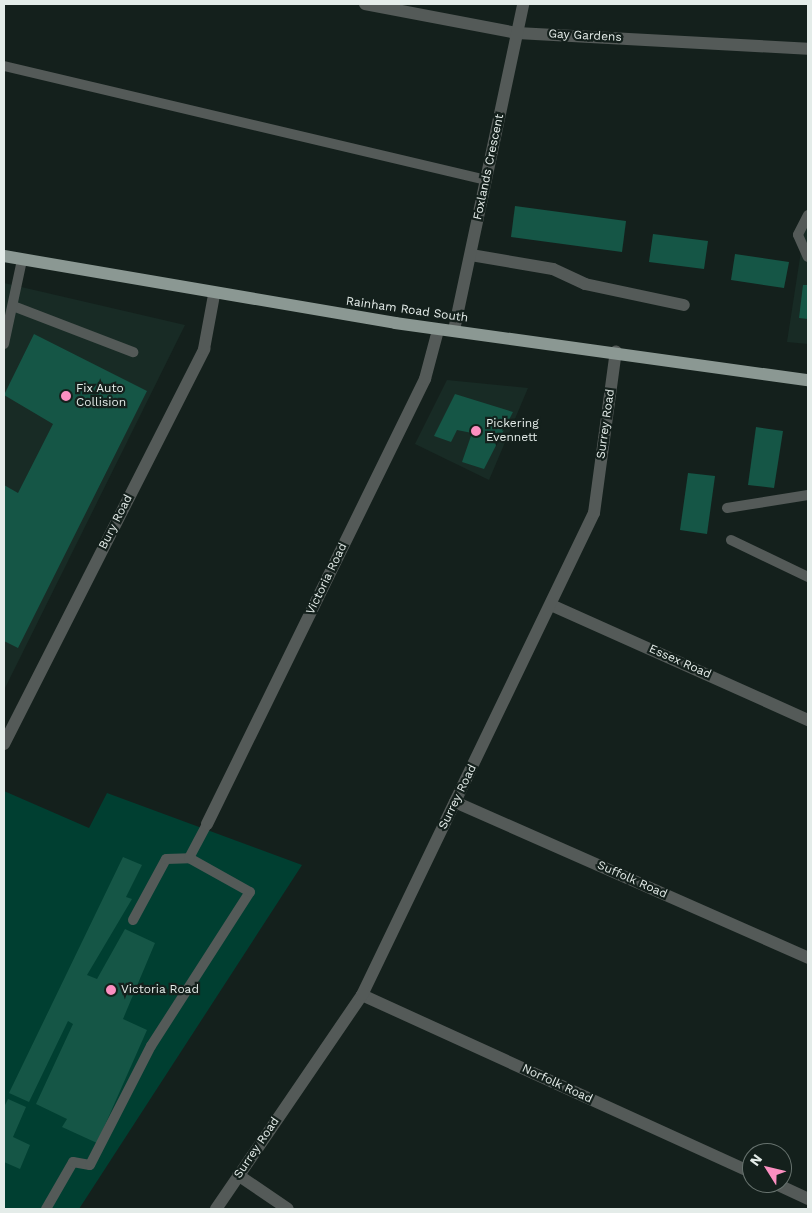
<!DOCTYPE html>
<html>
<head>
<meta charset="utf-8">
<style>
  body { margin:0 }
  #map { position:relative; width:812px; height:1213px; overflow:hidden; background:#14201c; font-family:"Work Sans",sans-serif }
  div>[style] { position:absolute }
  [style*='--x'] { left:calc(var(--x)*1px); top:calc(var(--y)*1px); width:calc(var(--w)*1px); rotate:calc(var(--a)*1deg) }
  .built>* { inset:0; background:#182b25 }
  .green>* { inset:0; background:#003f31 }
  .building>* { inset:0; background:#155646 }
  .lane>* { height:10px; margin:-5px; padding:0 5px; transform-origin:5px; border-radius:5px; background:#545a58 }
  .street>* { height:12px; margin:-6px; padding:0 6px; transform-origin:6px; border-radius:6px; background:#545a58 }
  .primary>* { height:12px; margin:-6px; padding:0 6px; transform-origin:6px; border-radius:6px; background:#8b9893 }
  .dots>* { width:14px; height:14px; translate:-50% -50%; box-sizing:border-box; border:2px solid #14201c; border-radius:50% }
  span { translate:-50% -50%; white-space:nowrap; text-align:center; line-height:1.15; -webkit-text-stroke:4.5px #14201c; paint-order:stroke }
  .street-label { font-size:12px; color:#e4ece9 }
  .poi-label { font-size:12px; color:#e4ece9 }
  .left { translate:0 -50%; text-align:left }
  .frame { position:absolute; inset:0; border:5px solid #e4ece9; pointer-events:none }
  .north { position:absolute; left:742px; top:1143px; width:50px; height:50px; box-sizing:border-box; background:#14201c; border:1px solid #67726e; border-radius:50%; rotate:306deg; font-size:14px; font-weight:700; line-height:20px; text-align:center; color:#e4ece9 }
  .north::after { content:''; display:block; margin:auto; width:18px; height:22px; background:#fc8fc1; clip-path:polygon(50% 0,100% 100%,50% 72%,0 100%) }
</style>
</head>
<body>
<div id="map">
  <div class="built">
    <div style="clip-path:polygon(808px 206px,808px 344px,787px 342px)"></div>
    <div style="clip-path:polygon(4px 283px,185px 325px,4px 690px)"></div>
    <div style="clip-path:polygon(447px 380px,528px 388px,489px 480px,415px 444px)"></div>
  </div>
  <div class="green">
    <div style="clip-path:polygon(4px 791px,89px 828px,107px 793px,302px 865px,79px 1209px,4px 1209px)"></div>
  </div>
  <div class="building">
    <div style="clip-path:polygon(515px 206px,626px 221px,622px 252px,511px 237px)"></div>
    <div style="clip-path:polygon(653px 234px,708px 241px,704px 269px,649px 262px)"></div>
    <div style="clip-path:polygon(735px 254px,789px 262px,784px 288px,731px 280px)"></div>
    <div style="clip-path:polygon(803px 285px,808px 285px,808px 319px,799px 318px)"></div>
    <div style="clip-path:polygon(34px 334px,147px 391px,18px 648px,4px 641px,4px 485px,18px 493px,53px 424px,4px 395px)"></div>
    <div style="clip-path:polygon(455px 394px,513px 412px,484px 469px,462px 462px,472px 433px,457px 430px,451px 442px,434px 436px)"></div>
    <div style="clip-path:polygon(756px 427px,783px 431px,774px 488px,748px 485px)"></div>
    <div style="clip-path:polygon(688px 473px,715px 476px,707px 534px,680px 530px)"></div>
    <div style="clip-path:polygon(123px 857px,142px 865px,126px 897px,132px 899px,87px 975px,97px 979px,125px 929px,155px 943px,123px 1019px,147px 1030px,97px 1143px,62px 1127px,67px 1119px,36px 1104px,73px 1024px,68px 1021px,29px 1102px,9px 1093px)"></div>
    <div style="clip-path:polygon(8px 1099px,26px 1107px,13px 1137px,30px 1145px,20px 1169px,4px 1162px,4px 1107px)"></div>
  </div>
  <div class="lane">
    <div style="--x:4;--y:66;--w:495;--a:13.3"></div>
    <div style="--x:808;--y:215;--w:22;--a:117"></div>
    <div style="--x:798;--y:235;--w:24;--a:66"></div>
    <div style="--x:13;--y:306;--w:129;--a:21"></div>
    <div style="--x:4;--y:344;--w:86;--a:-77.9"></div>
    <div style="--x:727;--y:508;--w:82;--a:-9.1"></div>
    <div style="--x:731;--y:540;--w:85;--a:25.7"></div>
    <div style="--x:133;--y:920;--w:69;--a:-61.6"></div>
    <div style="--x:166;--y:859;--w:23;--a:-2"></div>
    <div style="--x:46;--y:1209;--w:54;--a:-60.1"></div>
    <div style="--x:73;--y:1162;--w:17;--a:10"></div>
    <div style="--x:90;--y:1165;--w:134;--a:-62.9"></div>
    <div style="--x:151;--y:1046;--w:183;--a:-57.3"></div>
    <div style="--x:250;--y:892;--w:70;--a:-150.9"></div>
    <div style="--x:189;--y:858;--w:38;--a:-62"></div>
  </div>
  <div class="street">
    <div style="--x:365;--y:4;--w:155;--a:10.8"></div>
    <div style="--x:517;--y:33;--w:291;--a:3.1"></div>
    <div style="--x:471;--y:255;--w:83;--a:9.7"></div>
    <div style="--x:553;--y:269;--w:35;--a:25"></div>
    <div style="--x:585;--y:284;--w:101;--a:12"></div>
    <div style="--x:454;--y:330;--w:333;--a:-78"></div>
    <div style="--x:551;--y:605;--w:282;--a:24.1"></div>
    <div style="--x:4;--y:744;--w:443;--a:-63.1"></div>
    <div style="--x:204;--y:349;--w:55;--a:-79.5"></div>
    <div style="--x:455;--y:802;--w:386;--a:23.8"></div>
    <div style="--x:207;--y:824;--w:496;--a:-63.9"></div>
    <div style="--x:425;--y:379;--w:51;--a:-75.1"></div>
    <div style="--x:362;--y:995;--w:429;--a:24.5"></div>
    <div style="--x:238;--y:1175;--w:60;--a:34.2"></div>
    <div style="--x:774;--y:1183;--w:38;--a:25"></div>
    <div style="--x:216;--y:1209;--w:259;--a:-55.7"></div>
    <div style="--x:362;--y:995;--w:535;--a:-64.3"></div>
    <div style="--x:594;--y:513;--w:163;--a:-82.3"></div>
  </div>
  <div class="primary">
    <div style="--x:4;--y:256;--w:397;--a:9.7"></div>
    <div style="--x:395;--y:323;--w:417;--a:7.9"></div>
  </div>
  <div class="dots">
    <div style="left:66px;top:396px;background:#fc8fc1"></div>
    <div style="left:476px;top:431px;background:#fc8fc1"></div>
    <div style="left:111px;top:990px;background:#fc8fc1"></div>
  </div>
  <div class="street-label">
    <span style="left:585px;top:36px;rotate:3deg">Gay Gardens</span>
    <span style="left:489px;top:167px;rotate:-78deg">Foxlands Crescent</span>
    <span style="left:407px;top:310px;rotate:8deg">Rainham Road South</span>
    <span style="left:606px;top:424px;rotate:-82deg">Surrey Road</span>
    <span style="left:116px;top:522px;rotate:-63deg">Bury Road</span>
    <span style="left:327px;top:579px;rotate:-64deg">Victoria Road</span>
    <span style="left:680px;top:662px;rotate:24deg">Essex Road</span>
    <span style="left:458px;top:797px;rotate:-64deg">Surrey Road</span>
    <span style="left:632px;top:880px;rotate:24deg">Suffolk Road</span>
    <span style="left:557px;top:1084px;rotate:25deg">Norfolk Road</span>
    <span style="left:257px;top:1148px;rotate:-56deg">Surrey Road</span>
  </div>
  <div class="poi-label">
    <span class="left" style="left:76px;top:396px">Fix Auto<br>Collision</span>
    <span class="left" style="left:486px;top:431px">Pickering<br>Evennett</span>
    <span class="left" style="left:121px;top:990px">Victoria Road</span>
  </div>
  <div class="frame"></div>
  <div class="north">N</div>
</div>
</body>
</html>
